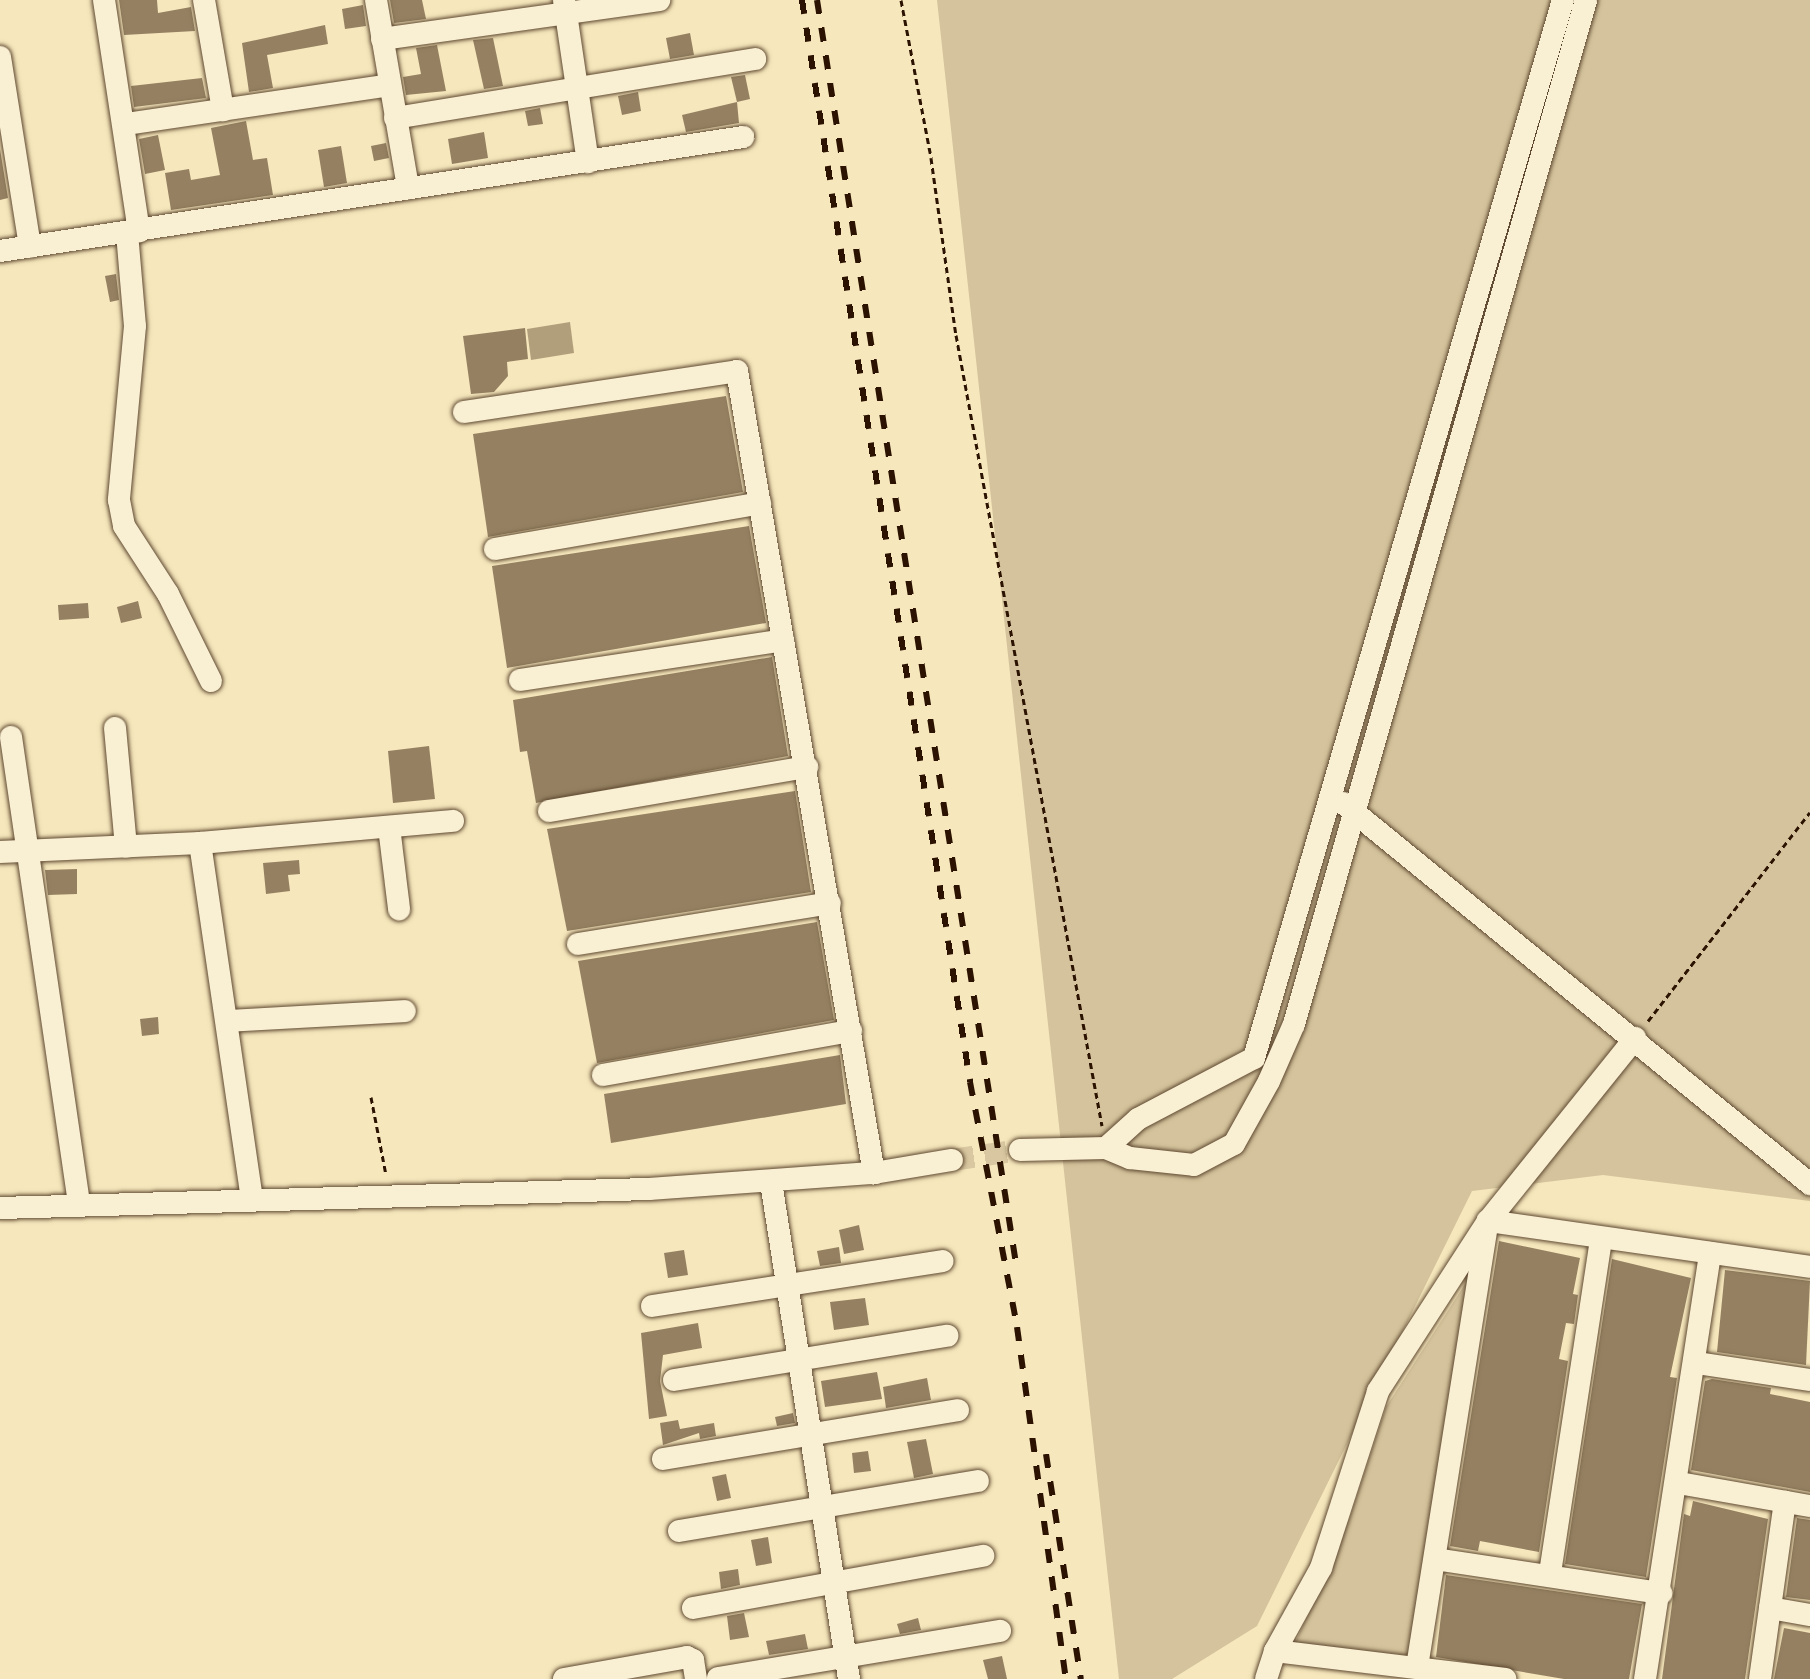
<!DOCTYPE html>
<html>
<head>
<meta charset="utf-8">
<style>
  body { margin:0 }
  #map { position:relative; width:1810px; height:1679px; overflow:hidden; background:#f6e7bc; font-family:"IM FELL French Canon",serif }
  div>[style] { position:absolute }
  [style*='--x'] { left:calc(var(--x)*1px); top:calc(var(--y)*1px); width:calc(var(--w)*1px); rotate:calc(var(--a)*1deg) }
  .green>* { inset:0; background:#d4c39c }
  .water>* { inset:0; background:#b19f7c }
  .building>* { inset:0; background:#958162 }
  .minor-tunnel>* { height:22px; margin-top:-11px; transform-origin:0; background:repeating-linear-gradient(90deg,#d8c7a0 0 22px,transparent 0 33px) }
  .path>* { height:3px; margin-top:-1.5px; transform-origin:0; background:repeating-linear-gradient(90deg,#2c1301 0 6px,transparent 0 10px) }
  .roads { filter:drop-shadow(0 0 2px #5e4830) drop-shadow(0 0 2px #5e4830) }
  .minor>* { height:22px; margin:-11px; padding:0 11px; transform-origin:11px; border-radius:11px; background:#f9efd3 }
  .rail>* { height:6px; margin-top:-3px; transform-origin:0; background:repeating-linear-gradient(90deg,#2c1301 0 14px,transparent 0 28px) }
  span { translate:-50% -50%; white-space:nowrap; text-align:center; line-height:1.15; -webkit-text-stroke:6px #f9efd3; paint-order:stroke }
</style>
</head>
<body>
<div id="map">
  <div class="green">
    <div style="clip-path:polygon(937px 0,1810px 0,1810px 1201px,1603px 1175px,1472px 1191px,1257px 1626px,1172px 1679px,1119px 1679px)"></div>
    <div style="clip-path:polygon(1476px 1267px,1407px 1659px,1294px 1646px,1350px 1517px,1386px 1407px)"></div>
  </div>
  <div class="water">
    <div style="clip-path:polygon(570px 322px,574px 353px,531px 360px,527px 329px)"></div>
  </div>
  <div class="building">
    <div style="clip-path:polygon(119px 0,157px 0,158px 13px,191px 7px,195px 31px,124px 35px)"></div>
    <div style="clip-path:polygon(390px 0,422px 0,426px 19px,394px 23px)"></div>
    <div style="clip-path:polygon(363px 5px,366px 26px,345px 29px,342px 9px)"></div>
    <div style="clip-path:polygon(325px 25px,328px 44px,267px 55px,273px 88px,249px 92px,242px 43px)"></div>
    <div style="clip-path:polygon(690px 33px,694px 55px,670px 59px,666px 38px)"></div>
    <div style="clip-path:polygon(493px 38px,503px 86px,484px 89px,473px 40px)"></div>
    <div style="clip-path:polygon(437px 45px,446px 91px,406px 95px,403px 77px,421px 74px,416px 48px)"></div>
    <div style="clip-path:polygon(745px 75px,750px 99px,737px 102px,731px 77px)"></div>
    <div style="clip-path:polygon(202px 78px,206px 98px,134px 107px,131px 86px)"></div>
    <div style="clip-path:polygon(638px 92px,641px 111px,622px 115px,618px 96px)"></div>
    <div style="clip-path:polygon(737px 102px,739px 123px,686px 132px,682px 115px)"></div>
    <div style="clip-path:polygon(540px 108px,543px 124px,528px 126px,525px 111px)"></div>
    <div style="clip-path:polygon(246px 121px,253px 160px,267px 158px,273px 195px,171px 210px,165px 173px,189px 169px,191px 180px,220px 175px,211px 128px)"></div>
    <div style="clip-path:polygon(484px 132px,488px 158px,452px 164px,448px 139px)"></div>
    <div style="clip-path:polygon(158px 135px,165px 170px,145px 174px,139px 139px)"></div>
    <div style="clip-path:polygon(386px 143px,389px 158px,374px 161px,371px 146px)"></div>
    <div style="clip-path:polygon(341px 146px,347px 183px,324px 187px,318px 150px)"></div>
    <div style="clip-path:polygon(0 149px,8px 198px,0 200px)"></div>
    <div style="clip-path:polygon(116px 274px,119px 300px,110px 302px,105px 276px)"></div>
    <div style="clip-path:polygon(525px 328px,528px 359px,507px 362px,508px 376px,494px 392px,471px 394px,463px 336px)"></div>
    <div style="clip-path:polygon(726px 396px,743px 492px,488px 537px,473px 434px)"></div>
    <div style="clip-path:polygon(749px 526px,766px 623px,507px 668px,492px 566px)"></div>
    <div style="clip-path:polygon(138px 601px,142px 618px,121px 623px,117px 607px)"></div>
    <div style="clip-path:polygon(88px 603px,89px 618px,59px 620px,58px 605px)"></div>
    <div style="clip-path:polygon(772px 657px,788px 756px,536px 803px,527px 751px,520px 752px,513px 700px)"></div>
    <div style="clip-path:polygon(429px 746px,435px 799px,393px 803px,388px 751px)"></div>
    <div style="clip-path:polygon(795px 791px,811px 892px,567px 931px,547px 829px)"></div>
    <div style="clip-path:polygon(299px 860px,300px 874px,288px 875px,290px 891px,266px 894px,263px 863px)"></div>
    <div style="clip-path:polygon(77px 869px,77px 894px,48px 895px,45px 870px)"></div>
    <div style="clip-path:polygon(817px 922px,834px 1020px,597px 1063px,578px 961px)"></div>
    <div style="clip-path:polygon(158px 1017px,159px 1034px,142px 1036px,140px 1019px)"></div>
    <div style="clip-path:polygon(840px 1055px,846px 1104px,611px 1143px,604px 1094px)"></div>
    <div style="clip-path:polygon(859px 1225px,864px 1250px,844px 1254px,839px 1230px)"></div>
    <div style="clip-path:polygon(1499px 1241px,1580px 1258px,1573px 1294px,1578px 1295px,1574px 1324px,1566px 1323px,1559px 1359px,1568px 1361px,1539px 1552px,1480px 1541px,1478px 1551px,1450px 1546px)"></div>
    <div style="clip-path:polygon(839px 1247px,841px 1263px,820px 1266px,817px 1251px)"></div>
    <div style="clip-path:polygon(684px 1250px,688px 1275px,668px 1278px,664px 1253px)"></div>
    <div style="clip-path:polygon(1612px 1259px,1691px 1278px,1670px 1377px,1677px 1378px,1646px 1577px,1565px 1564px)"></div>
    <div style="clip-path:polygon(1725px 1270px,1810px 1281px,1806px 1365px,1717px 1352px)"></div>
    <div style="clip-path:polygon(865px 1298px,869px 1325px,834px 1330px,830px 1302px)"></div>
    <div style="clip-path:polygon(698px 1323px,702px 1348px,663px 1355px,660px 1381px,667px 1416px,649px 1419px,641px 1333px)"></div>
    <div style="clip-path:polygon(877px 1372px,882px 1399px,825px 1407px,821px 1381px)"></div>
    <div style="clip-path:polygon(927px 1378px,931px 1400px,886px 1408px,883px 1387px)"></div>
    <div style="clip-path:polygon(1712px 1379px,1771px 1388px,1770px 1394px,1810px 1402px,1810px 1492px,1691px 1470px,1705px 1381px)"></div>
    <div style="clip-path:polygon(793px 1413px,795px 1423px,777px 1426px,775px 1417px)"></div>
    <div style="clip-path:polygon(678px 1420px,680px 1429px,714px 1423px,716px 1436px,700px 1439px,699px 1433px,663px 1445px,660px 1423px)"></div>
    <div style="clip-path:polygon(926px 1439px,933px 1474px,914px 1478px,907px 1442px)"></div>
    <div style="clip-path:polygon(868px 1451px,871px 1471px,854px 1473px,852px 1453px)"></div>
    <div style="clip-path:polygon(726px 1474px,731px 1498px,717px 1501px,712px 1477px)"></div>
    <div style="clip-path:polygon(1693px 1501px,1768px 1519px,1745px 1679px,1662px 1679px,1684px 1514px,1690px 1516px)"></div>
    <div style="clip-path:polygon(1797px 1518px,1810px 1520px,1810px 1600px,1786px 1597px)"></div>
    <div style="clip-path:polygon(768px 1537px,772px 1563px,756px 1566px,751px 1540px)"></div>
    <div style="clip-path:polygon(738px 1569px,740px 1585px,721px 1589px,719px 1572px)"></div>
    <div style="clip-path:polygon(1446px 1575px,1642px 1604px,1629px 1679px,1564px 1679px,1436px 1657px)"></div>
    <div style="clip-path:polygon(744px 1613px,749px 1637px,730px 1640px,727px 1616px)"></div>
    <div style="clip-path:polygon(918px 1618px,921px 1630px,900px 1634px,897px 1624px)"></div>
    <div style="clip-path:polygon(1784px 1628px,1810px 1633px,1810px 1679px,1774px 1679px)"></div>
    <div style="clip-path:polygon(805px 1634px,808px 1649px,769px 1655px,766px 1641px)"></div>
    <div style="clip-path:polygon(1002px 1656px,1007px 1679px,988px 1679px,983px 1660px)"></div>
  </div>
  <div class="minor-tunnel">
    <div style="--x:952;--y:1160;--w:69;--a:-8.4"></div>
  </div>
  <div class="path">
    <div style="--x:901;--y:0;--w:161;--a:79.2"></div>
    <div style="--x:931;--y:158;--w:179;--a:82"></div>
    <div style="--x:956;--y:335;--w:804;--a:79.54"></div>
    <div style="--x:1648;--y:1021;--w:264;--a:-52.2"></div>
    <div style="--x:371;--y:1097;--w:79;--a:79.1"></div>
  </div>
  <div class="roads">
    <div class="minor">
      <div style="--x:104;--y:0;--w:234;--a:81.4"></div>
      <div style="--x:204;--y:0;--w:112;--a:80.2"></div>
      <div style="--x:376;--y:0;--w:191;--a:80.3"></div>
      <div style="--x:564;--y:0;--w:164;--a:81.6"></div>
      <div style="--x:382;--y:39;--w:280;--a:-8"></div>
      <div style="--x:0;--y:57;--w:192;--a:81"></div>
      <div style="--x:395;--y:118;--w:365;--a:-9.3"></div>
      <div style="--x:126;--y:124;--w:266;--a:-8.4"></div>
      <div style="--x:127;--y:233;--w:93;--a:85.1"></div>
      <div style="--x:135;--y:326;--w:175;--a:95.3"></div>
      <div style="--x:119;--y:500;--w:26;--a:79"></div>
      <div style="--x:124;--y:526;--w:81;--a:57.1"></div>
      <div style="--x:168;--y:594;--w:97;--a:63.7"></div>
      <div style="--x:0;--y:251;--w:752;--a:-8.72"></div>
      <div style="--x:464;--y:412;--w:276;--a:-8.5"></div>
      <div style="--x:737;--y:371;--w:814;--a:80.31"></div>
      <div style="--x:495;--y:549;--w:269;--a:-9.8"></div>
      <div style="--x:520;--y:680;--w:266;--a:-8.6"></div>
      <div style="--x:115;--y:728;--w:119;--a:84.7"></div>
      <div style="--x:11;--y:737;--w:470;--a:81.7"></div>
      <div style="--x:1343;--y:803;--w:603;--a:39.21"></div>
      <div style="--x:549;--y:811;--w:262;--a:-9.7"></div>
      <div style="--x:389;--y:827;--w:83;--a:83"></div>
      <div style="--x:200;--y:843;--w:359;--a:81.7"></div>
      <div style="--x:0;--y:852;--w:200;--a:-2.6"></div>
      <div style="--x:200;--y:843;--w:254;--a:-5"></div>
      <div style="--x:578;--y:944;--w:255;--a:-9.2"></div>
      <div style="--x:227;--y:1021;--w:178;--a:-3.2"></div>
      <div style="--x:603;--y:1075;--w:252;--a:-10.1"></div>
      <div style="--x:1106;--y:1148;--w:43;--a:-42.2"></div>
      <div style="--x:1138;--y:1119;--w:131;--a:-27.7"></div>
      <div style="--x:1254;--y:1058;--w:1102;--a:-73.72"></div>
      <div style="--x:1020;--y:1150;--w:86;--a:-1.3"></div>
      <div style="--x:1106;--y:1148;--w:26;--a:23"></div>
      <div style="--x:1130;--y:1158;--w:64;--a:6.2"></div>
      <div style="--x:1194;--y:1165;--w:45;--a:-27.7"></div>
      <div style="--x:1234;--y:1144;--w:72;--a:-60.9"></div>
      <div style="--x:1269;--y:1081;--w:62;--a:-66.3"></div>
      <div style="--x:1294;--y:1024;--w:1065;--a:-74.08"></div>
      <div style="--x:771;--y:1182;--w:503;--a:81.08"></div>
      <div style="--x:0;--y:1208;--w:649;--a:-1.68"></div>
      <div style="--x:649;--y:1189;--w:226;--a:-4.1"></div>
      <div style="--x:874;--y:1173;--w:79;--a:-9.5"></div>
      <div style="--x:652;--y:1306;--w:294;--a:-8.8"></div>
      <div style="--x:1697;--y:1363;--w:114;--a:8.6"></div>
      <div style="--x:674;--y:1380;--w:277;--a:-9.2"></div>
      <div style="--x:663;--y:1459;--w:299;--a:-9.4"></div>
      <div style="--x:1679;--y:1483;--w:133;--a:10"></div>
      <div style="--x:679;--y:1531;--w:303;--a:-9.5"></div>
      <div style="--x:1435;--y:1559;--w:229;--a:8.6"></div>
      <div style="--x:1550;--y:1573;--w:339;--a:-81.3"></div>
      <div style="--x:693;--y:1608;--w:295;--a:-10.2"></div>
      <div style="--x:1770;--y:1608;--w:41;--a:9.9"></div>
      <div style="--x:1275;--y:1651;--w:232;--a:6.9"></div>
      <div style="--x:1417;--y:1667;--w:452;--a:-81"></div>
      <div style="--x:1488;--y:1221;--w:235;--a:-51.2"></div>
      <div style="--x:718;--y:1678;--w:286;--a:-9.5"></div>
      <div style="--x:564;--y:1679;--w:125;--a:-10.1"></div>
      <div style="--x:687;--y:1657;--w:7;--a:27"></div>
      <div style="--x:693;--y:1660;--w:19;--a:81"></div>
      <div style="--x:1266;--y:1679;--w:29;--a:-72"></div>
      <div style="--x:1275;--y:1651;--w:95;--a:-61"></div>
      <div style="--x:1321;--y:1568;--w:186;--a:-72.1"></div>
      <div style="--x:1378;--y:1391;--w:202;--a:-57.1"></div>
      <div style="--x:1488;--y:1221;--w:325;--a:8.1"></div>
      <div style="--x:1645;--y:1679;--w:431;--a:-81.3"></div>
      <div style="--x:1760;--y:1679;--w:179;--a:-82"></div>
    </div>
  </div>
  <div class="rail">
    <div style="--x:802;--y:0;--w:1095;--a:81.17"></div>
    <div style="--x:970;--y:1082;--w:249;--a:79.1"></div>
    <div style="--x:1017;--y:1327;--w:355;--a:82.1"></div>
    <div style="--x:817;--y:0;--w:1280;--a:81.05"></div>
    <div style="--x:1046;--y:1454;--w:228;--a:81.2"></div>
  </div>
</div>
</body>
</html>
